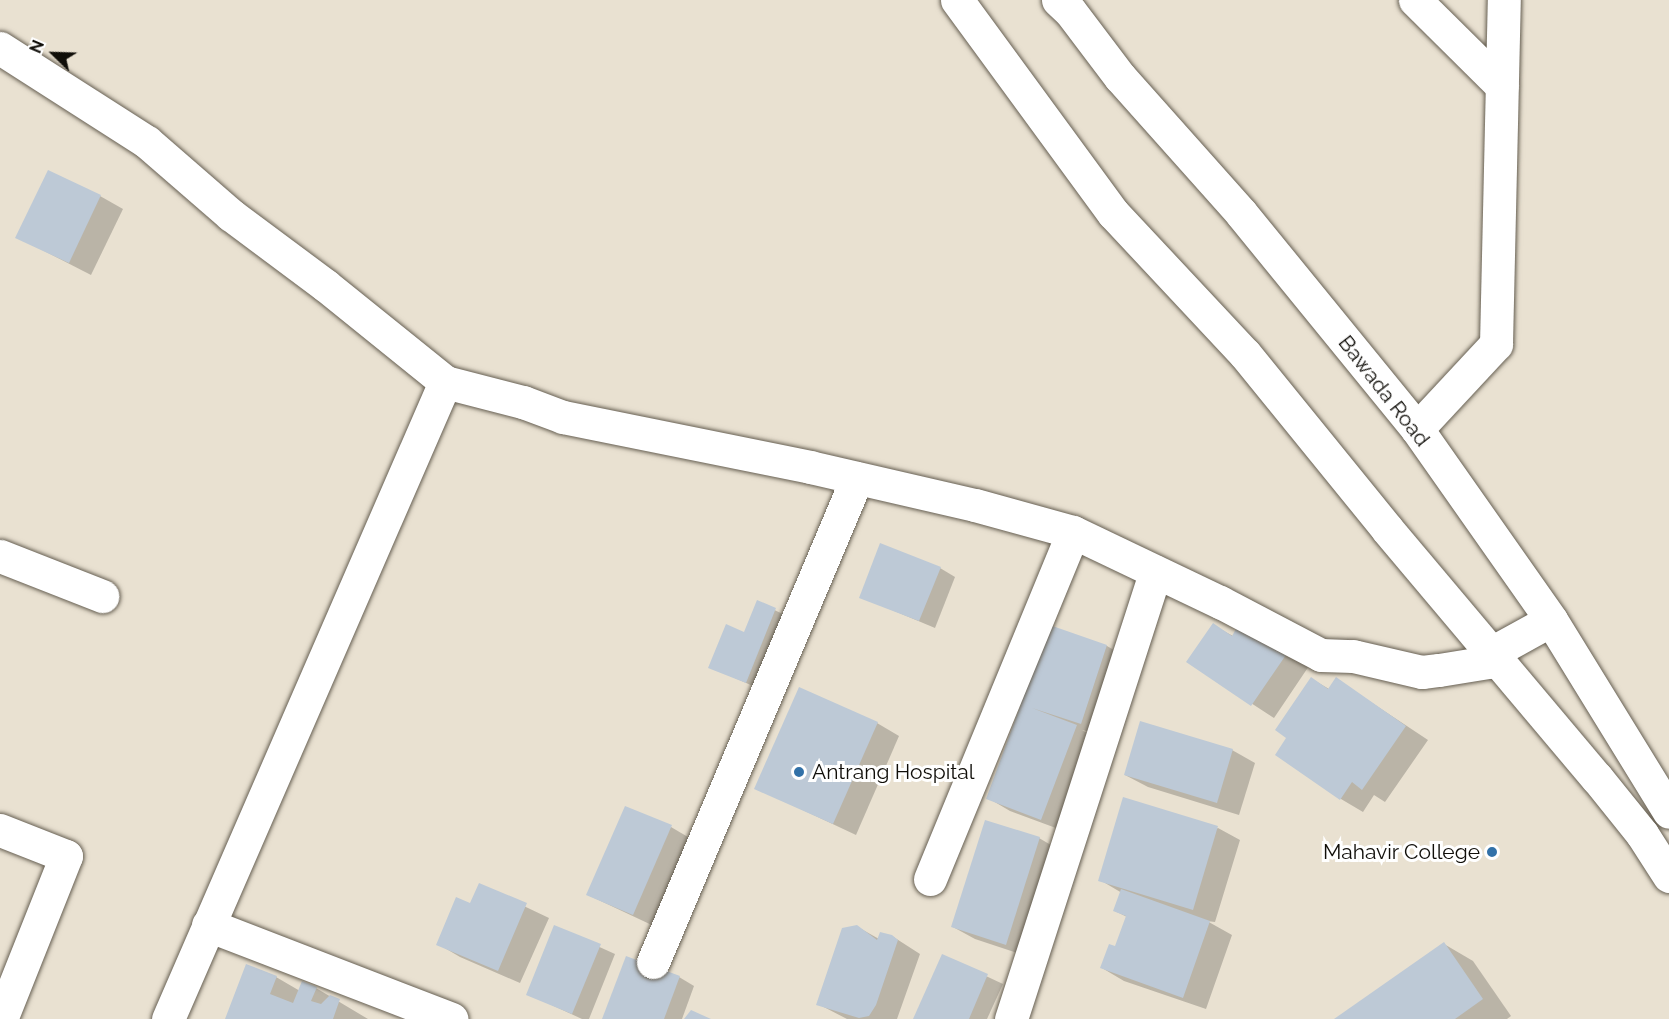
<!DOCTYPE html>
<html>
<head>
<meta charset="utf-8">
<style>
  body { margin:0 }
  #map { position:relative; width:1669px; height:1019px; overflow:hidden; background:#e9e1d1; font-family:Raleway,sans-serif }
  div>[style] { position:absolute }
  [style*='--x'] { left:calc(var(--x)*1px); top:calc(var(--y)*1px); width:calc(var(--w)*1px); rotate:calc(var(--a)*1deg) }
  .shadow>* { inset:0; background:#0003 }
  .building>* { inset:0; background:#bdc9d6 }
  .roads { filter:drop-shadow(0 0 2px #665f52) drop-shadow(0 0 2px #665f52) }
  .minor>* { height:33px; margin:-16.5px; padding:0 16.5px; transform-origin:16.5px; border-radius:16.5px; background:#fff }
  .major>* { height:33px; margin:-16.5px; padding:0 16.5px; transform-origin:16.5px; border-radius:16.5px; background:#fff }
  .dots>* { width:16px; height:16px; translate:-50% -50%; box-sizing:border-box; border:3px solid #fff; border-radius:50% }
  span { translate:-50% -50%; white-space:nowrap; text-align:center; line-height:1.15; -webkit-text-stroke:6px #fff; paint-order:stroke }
  .street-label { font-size:21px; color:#100e09 }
  .poi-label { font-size:21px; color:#100e09 }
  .left { translate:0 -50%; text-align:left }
  .right { translate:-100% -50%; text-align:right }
  .north { position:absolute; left:24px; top:24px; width:60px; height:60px; -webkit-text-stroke:4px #fff; paint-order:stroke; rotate:293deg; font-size:16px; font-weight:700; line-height:24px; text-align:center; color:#100e09 }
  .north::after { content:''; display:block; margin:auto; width:21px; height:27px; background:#100e09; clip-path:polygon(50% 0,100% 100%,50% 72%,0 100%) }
</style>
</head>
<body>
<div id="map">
  <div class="shadow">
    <div style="clip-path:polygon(100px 196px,123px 209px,91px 275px,17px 237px)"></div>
    <div style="clip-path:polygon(940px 568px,955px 577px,935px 628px,861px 597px)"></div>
    <div style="clip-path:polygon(758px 602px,791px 618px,762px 690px,710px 667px,745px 634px)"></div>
    <div style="clip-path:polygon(1242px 622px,1309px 666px,1274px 718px,1188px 662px,1213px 625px,1233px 636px)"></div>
    <div style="clip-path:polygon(1042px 624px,1107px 646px,1129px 659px,1104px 735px,1082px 730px,1098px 739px,1064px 831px,1010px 811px,988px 798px,1023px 705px)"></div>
    <div style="clip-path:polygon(1312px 679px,1329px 689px,1336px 679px,1428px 740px,1385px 802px,1374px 795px,1363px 812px,1341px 799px,1288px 738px)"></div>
    <div style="clip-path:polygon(877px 723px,899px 736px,856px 835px,756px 788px)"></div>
    <div style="clip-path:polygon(1232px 750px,1255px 763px,1239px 815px,1148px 787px,1125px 775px)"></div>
    <div style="clip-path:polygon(671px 827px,693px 840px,656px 927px,588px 895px)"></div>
    <div style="clip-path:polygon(1218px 828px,1240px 840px,1215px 922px,1207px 921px,1232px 935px,1206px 1009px,1124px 981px,1102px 968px,1116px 948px,1127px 917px,1115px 911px,1122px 893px,1100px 880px)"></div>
    <div style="clip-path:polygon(1039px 838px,1061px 851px,1029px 957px,975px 939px,953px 927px)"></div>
    <div style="clip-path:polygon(480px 885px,549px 918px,520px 983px,460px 957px,438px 944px,471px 905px)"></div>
    <div style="clip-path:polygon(856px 926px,879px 939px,892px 936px,920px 954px,897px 1019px,847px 1019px,818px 1004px)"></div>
    <div style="clip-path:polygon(555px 927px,615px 954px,589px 1019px,582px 1019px,528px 994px)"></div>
    <div style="clip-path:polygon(1444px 944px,1473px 961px,1511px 1016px,1507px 1019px,1337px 1019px)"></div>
    <div style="clip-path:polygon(943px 956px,1003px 984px,987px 1019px,915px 1019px)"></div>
    <div style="clip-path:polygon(276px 977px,300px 991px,316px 988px,368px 1019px,227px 1019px)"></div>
    <div style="clip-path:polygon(679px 977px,694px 986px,682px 1019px,604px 1019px)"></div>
  </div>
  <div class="building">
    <div style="clip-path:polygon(48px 170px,101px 195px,69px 263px,15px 238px)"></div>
    <div style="clip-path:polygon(880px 543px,941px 567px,919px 621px,859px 598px)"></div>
    <div style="clip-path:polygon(757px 600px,776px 608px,746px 683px,708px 668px,726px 624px,744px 632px)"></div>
    <div style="clip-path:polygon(1241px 620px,1288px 652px,1251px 706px,1186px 662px,1213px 623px,1232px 636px)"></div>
    <div style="clip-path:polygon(1041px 622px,1107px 645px,1081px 724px,1032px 708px,1077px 725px,1041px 820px,986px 799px,1021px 704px,1014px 702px)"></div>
    <div style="clip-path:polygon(1311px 677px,1328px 689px,1336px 677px,1406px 726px,1362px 790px,1352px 782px,1340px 800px,1275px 755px,1286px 738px,1275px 730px)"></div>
    <div style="clip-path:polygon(799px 687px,878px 722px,833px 824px,754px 789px)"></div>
    <div style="clip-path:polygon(1140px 721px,1233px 749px,1217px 803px,1124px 775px)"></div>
    <div style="clip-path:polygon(1123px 797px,1218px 826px,1193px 910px,1098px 881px)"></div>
    <div style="clip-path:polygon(625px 806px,672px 825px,633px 915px,586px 895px)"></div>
    <div style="clip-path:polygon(985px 820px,1040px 837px,1006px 945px,951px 927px)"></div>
    <div style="clip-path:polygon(479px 883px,527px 903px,498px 971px,436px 945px,456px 897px,470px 903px)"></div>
    <div style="clip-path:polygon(1121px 889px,1210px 921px,1183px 998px,1100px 968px,1109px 944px,1115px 946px,1126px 916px,1113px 911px)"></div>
    <div style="clip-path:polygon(554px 925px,601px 944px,572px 1014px,526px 995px)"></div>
    <div style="clip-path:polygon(857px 925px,877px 940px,880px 932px,892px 935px,898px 940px,876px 1005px,869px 1016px,859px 1018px,816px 1005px,842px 928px)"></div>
    <div style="clip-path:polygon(1444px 942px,1483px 999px,1455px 1019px,1334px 1019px)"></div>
    <div style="clip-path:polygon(942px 954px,988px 974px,969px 1019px,913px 1019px)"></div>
    <div style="clip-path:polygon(626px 956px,680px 976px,664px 1019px,602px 1019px)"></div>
    <div style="clip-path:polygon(246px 964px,277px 976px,270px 994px,293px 1003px,302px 981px,317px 987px,311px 1001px,321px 1004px,330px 995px,340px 999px,333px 1019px,225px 1019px)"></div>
    <div style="clip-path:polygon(691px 1010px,711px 1019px,684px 1019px)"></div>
  </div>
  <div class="roads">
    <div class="minor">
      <div style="--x:1415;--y:0;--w:122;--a:44.7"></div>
      <div style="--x:0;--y:48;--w:174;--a:32.6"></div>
      <div style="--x:147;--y:142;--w:111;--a:41"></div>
      <div style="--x:231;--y:215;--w:117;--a:36.7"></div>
      <div style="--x:325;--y:285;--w:154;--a:38.9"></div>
      <div style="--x:445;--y:382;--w:81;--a:14.4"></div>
      <div style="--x:523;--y:402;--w:43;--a:20.6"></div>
      <div style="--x:563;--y:417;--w:252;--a:11.4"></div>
      <div style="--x:810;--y:467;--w:169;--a:13"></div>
      <div style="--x:975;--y:505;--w:102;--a:15.4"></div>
      <div style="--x:1073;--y:532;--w:163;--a:25.5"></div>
      <div style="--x:1220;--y:602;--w:114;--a:27.7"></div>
      <div style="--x:1321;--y:655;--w:32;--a:2"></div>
      <div style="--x:1353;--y:656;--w:71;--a:13.1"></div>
      <div style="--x:1422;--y:672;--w:17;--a:-7"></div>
      <div style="--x:1439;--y:670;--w:50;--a:-9.3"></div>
      <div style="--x:1488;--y:662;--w:11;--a:-63"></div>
      <div style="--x:1493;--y:652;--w:66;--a:-28.9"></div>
      <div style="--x:1417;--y:429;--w:116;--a:-47.1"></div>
      <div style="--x:1496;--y:344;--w:344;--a:-88.7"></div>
      <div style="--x:0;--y:556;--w:110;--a:21.4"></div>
      <div style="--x:0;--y:830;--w:71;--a:21.5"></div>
      <div style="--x:66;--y:856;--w:175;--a:111.7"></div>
      <div style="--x:930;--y:879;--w:375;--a:-67.6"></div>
      <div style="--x:208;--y:925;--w:261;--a:21.1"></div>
      <div style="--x:653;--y:962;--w:525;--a:-67.15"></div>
      <div style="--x:168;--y:1019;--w:695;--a:-66.5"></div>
      <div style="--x:1011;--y:1019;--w:470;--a:-72.1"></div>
    </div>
    <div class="major">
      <div style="--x:957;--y:0;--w:264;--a:53.8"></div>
      <div style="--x:1113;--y:213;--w:193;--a:46.9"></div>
      <div style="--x:1245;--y:354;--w:225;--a:50.9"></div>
      <div style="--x:1387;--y:529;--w:326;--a:49.9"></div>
      <div style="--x:1597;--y:778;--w:72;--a:51.2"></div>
      <div style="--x:1642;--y:834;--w:50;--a:57.3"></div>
      <div style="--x:1058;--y:0;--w:16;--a:43"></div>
      <div style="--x:1070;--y:11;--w:83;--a:52.9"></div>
      <div style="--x:1120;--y:77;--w:182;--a:48.3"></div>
      <div style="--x:1241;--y:213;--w:279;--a:50.8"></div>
      <div style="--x:1417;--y:429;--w:233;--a:54.9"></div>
      <div style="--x:1551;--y:620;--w:225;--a:58.4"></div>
    </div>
  </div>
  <div class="dots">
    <div style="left:799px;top:772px;background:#3271a8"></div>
    <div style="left:1492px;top:852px;background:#3271a8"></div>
  </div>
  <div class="street-label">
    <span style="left:1384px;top:391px;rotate:52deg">Bawada Road</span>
  </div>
  <div class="poi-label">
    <span class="left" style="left:812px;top:772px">Antrang Hospital</span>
    <span class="right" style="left:1480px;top:852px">Mahavir College</span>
  </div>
  <div class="north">N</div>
</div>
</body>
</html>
